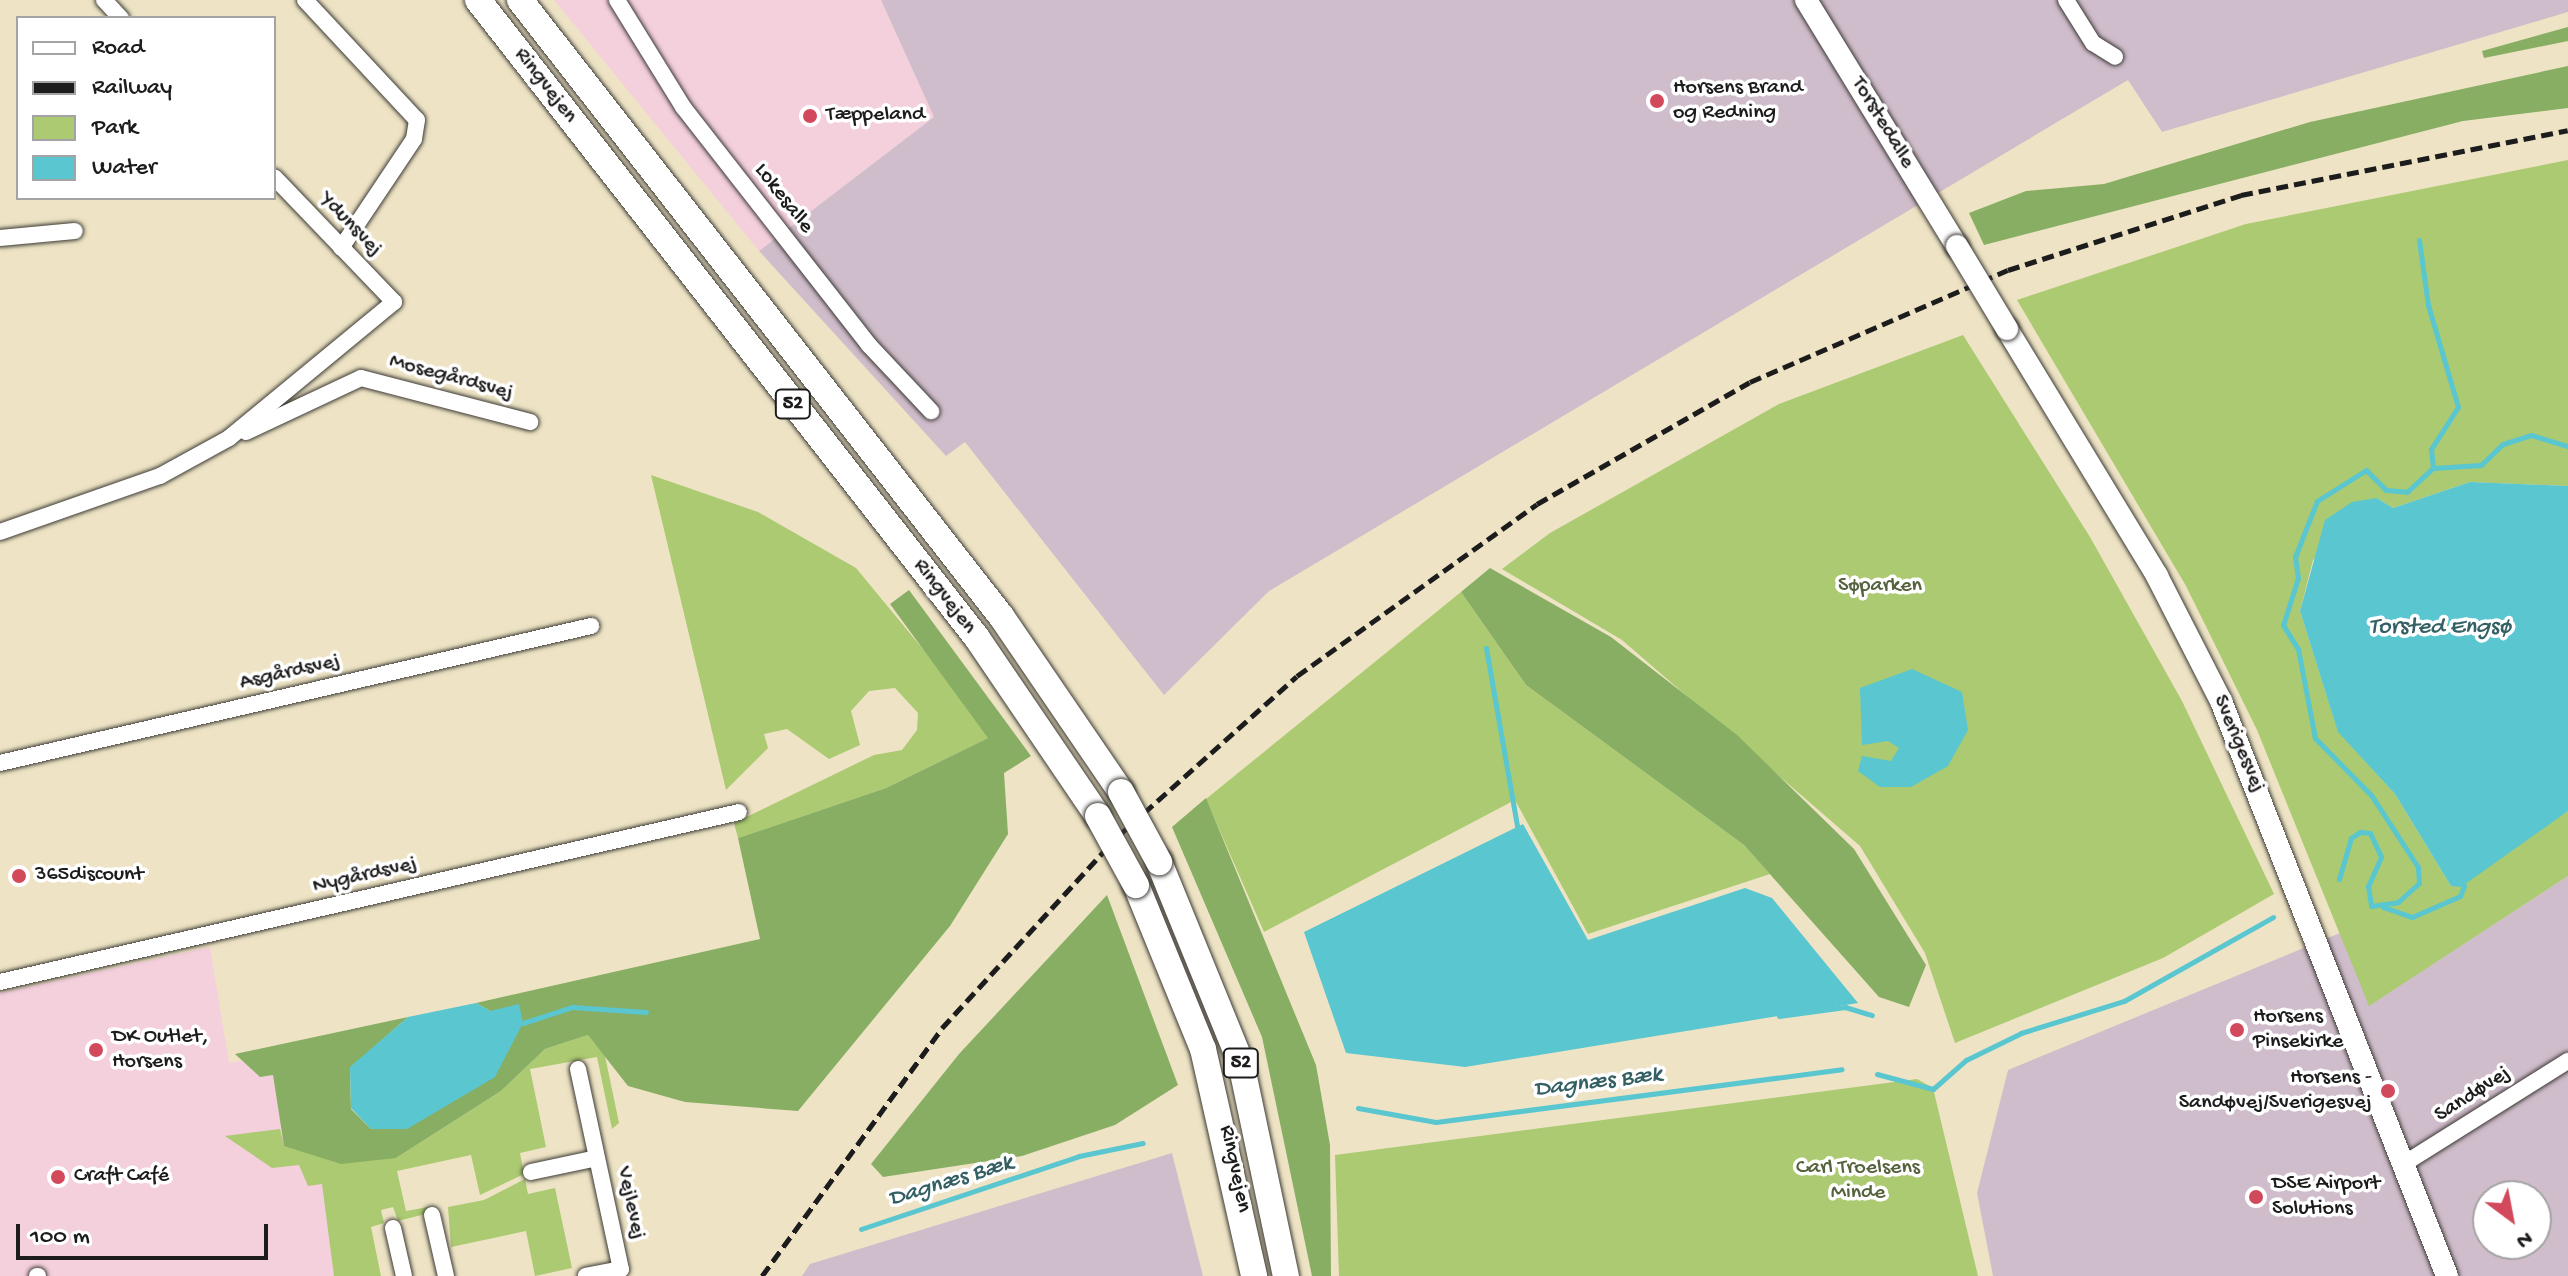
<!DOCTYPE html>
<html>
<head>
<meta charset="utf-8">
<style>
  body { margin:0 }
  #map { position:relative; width:2568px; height:1276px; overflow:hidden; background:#eee4c5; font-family:"Gochi Hand",sans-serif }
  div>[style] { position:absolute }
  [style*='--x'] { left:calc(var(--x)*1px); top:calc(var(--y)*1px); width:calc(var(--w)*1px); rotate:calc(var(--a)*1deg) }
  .built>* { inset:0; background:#f4cfdc }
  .industrial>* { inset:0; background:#d0bdcc }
  .green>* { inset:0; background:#abca72 }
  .forest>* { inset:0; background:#88ae64 }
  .water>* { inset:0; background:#59c6d0 }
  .stream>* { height:5px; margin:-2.5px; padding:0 2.5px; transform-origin:2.5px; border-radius:2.5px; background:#59c6d0 }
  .roads { filter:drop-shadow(0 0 2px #3c3a35) drop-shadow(0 0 2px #3c3a35) }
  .minor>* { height:16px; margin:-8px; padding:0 8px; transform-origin:8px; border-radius:8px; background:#fff }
  .tertiary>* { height:22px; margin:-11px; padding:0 11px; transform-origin:11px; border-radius:11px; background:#fff }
  .primary>* { height:26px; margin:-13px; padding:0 13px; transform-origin:13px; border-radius:13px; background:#fff }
  .rail>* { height:5px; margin-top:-2.5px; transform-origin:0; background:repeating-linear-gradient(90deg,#1c1c1c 0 12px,transparent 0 18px) }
  .bridges { filter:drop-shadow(0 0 2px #3c3a35) drop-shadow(0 0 2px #3c3a35) }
  .tertiary-bridge>* { height:22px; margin:-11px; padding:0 11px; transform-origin:11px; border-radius:11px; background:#fff }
  .primary-bridge>* { height:26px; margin:-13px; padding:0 13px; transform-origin:13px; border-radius:13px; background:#fff }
  .dots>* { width:22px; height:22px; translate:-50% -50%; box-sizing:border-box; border:4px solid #fff; border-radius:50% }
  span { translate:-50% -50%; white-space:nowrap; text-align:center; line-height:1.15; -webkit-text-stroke:7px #fff; paint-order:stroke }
  .shield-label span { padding:2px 6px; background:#fff; border:2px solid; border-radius:6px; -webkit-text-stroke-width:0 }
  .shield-label { font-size:20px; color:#1c1c1c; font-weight:700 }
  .street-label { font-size:22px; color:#1c1c1c }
  .poi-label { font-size:22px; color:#1c1c1c }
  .left { translate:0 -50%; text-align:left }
  .right { translate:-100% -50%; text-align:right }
  .park-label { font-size:22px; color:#55623e }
  .water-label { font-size:24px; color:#346064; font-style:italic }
  .legend { position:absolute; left:16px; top:16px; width:260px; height:184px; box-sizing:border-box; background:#fff; border:2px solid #a4a4a4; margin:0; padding:10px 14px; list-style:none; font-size:24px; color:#1c1c1c }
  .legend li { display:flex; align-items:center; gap:16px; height:40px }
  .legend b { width:40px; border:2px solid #a4a4a4 }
  .north { position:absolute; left:2472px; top:1180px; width:80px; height:80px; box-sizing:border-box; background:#fff; border:2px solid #a4a4a4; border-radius:50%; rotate:148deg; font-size:22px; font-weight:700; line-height:32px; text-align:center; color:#1c1c1c }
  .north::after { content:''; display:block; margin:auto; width:28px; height:36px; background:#d1495b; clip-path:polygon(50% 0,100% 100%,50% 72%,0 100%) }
  .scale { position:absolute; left:16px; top:1224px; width:252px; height:36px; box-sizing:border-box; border:4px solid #1c1c1c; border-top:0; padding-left:10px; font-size:24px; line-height:28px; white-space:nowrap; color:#1c1c1c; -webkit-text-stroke:6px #fff; paint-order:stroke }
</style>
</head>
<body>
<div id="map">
  <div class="built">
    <div style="clip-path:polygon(554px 0,881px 0,934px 117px,759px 251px)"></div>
    <div style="clip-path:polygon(210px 947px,229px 1063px,326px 1044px,353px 1276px,0 1276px,0 993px)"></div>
  </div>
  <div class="industrial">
    <div style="clip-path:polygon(881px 0,2568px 0,2568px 12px,2162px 132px,2128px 80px,1269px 591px,1164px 695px,965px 442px,946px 456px,759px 251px,934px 117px)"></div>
    <div style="clip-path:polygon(evenodd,2568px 876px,2568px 1276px,1993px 1276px,1977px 1193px,2008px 1070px,2340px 933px,2370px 1005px,2568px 876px,2488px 1196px,2536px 1196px,2536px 1244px,2488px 1244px,2488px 1196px)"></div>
    <div style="clip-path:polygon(1172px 1153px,1203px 1276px,802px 1276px,810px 1264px)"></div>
  </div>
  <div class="green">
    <div style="clip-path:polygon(2568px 160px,2568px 486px,2470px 482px,2393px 508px,2377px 498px,2313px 560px,2300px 611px,2338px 731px,2395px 794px,2451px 886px,2568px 811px,2568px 876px,2369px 1006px,2257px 730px,2186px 586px,2017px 300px,2246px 224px)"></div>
    <div style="clip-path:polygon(1963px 335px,2090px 537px,2182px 701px,2274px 894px,2163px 958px,1955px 1043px,1925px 953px,1860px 846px,1622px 640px,1502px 569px,1550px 533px,1779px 404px)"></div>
    <div style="clip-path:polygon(651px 475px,758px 512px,856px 568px,979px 717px,988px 738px,886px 788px,738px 838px,734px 823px,874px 755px,902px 750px,917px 730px,918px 713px,895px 688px,869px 691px,851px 711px,860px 745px,829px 759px,787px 729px,764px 734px,768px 748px,726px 790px)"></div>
    <div style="clip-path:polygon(1461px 592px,1526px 685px,1744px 845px,1770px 874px,1588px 934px,1515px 800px,1264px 932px,1206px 799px)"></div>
    <div style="clip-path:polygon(588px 1035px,605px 1056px,619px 1123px,612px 1129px,597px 1057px,530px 1069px,546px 1147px,520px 1153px,524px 1174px,480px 1195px,471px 1155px,397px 1171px,406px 1211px,428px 1207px,429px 1213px,398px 1221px,393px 1207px,381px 1210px,384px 1223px,371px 1227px,381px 1276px,334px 1276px,322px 1184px,308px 1186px,299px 1165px,272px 1168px,225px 1136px,280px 1129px,284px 1146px,396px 1158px,501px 1091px,545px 1049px)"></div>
    <div style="clip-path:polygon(1917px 1079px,1933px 1088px,1978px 1276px,1339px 1276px,1335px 1155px)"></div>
    <div style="clip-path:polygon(525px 1179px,528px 1194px,555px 1188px,572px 1268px,535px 1276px,526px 1231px,451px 1247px,448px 1207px,484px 1200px)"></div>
  </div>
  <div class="forest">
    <div style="clip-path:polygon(2568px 27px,2568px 41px,2484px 58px,2482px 51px)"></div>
    <div style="clip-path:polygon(2568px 66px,2568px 108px,2463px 121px,1984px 245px,1969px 213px,2026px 191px,2104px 184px,2310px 122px)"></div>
    <div style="clip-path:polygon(1490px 568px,1611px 637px,1737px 735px,1854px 849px,1926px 965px,1909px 1007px,1879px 997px,1744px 845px,1526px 685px,1461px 592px)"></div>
    <div style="clip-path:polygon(909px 590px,1031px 756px,1004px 773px,1008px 834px,950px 926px,798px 1111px,685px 1102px,628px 1086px,588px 1035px,545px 1049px,501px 1091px,396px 1158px,341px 1164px,284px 1146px,273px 1075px,260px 1077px,235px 1054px,408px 1017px,350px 1068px,351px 1109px,371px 1129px,490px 1011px,476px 1003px,760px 939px,738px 838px,886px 788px,988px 738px,890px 604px)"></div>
    <div style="clip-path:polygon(1206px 798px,1316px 1065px,1330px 1145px,1331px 1276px,1312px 1276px,1262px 1037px,1172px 827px)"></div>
    <div style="clip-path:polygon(1107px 895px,1178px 1085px,1115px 1125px,1022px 1156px,883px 1177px,871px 1164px,959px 1054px)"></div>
  </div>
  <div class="water">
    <div style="clip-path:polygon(2470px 482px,2568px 486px,2568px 811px,2461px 887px,2451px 886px,2395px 794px,2338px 732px,2300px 611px,2325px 520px,2352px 502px,2377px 498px,2393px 508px)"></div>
    <div style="clip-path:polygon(1912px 669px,1962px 692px,1968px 730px,1948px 766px,1911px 787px,1880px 787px,1858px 771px,1862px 756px,1891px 761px,1899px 748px,1888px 741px,1862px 745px,1860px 688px)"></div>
    <div style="clip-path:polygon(1523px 824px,1588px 940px,1745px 888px,1772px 898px,1858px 1003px,1465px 1067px,1346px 1053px,1304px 932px)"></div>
    <div style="clip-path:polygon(476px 1003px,490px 1011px,519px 1004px,523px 1023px,495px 1077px,407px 1129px,371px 1129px,351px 1108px,350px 1067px,408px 1017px)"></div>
  </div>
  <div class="stream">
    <div style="--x:2419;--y:240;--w:66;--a:82.1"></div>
    <div style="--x:2428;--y:305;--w:106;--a:73.6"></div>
    <div style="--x:2458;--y:407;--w:50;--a:122.7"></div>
    <div style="--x:2431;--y:449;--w:19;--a:84"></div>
    <div style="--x:1486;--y:648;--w:187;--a:80.1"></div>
    <div style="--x:2339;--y:879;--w:43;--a:-73.7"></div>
    <div style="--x:2351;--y:838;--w:11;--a:-34"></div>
    <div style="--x:2360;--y:832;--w:10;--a:6"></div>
    <div style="--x:2370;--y:833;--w:26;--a:65"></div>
    <div style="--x:2381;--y:857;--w:32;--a:114"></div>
    <div style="--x:2368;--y:886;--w:20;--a:81"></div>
    <div style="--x:2371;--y:906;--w:27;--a:-8"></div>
    <div style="--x:2398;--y:902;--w:28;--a:-42"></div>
    <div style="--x:2419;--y:883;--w:16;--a:-94"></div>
    <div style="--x:2418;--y:867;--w:86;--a:-123.1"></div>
    <div style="--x:2371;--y:795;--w:80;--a:-134.5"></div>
    <div style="--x:2315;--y:738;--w:91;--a:-100.8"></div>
    <div style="--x:2298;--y:649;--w:28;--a:-122"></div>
    <div style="--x:2283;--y:625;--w:49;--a:-72.3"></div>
    <div style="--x:2298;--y:578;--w:21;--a:-98"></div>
    <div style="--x:2295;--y:557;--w:60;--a:-68.6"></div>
    <div style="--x:2317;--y:501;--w:58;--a:-32.3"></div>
    <div style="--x:2366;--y:470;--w:28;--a:45"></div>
    <div style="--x:2386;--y:490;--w:21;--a:5"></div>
    <div style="--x:2407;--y:492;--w:35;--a:-43"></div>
    <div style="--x:2433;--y:468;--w:48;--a:-3.6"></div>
    <div style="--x:2481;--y:465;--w:30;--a:-44"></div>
    <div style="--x:2503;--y:444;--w:29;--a:-18"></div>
    <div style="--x:2531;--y:435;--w:39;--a:17"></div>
    <div style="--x:2383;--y:907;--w:31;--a:19"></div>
    <div style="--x:2412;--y:917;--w:52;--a:-23.6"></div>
    <div style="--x:2460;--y:896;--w:11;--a:-68"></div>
    <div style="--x:1779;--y:1016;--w:67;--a:-7.8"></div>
    <div style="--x:1845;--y:1007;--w:28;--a:17"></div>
    <div style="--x:523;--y:1023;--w:52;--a:-18.1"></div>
    <div style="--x:572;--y:1007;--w:74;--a:3.9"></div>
    <div style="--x:1877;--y:1074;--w:58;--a:15"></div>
    <div style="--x:1933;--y:1089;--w:44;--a:-41.3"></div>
    <div style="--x:1966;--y:1060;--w:61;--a:-26.1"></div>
    <div style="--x:2021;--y:1033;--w:108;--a:-17.3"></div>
    <div style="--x:2124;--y:1001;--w:171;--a:-29.4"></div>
    <div style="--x:1358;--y:1108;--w:79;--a:10.2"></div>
    <div style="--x:1436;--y:1122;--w:409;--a:-7.4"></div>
    <div style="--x:861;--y:1229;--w:230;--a:-18.5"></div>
    <div style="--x:1079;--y:1156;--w:65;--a:-11.5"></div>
  </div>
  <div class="roads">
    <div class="minor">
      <div style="--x:104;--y:0;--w:25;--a:47"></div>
      <div style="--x:305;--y:0;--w:164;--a:47"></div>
      <div style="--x:417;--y:120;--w:19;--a:99"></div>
      <div style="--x:414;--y:139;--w:131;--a:123.8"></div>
      <div style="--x:617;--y:0;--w:126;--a:58.3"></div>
      <div style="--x:683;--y:107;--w:302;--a:52"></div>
      <div style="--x:869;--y:345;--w:91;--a:46.8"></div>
      <div style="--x:2066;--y:0;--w:51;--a:57.9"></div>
      <div style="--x:2093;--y:43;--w:26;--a:32"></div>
      <div style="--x:0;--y:238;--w:75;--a:-5.3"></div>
      <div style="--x:246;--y:432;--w:127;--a:-25.2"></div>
      <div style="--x:361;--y:378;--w:175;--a:14.6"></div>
      <div style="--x:0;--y:532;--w:170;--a:-19.3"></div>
      <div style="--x:160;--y:476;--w:79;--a:-28.8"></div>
      <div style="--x:229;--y:438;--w:214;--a:-39.5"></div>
      <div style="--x:394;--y:302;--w:173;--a:-133.8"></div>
      <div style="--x:0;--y:763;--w:607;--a:-13.05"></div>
      <div style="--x:0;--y:982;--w:758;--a:-12.95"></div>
      <div style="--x:578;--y:1069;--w:205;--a:77.9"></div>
      <div style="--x:621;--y:1269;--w:36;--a:169"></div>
      <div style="--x:2402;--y:1165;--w:196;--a:-32.1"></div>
      <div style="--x:531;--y:1172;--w:67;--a:-12"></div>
      <div style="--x:432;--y:1215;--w:63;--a:77.1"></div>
      <div style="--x:393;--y:1228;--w:49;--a:77.1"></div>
      <div style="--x:37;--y:1276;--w:1;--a:0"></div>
    </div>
    <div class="tertiary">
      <div style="--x:1806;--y:0;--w:289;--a:58.5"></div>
      <div style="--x:2007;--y:329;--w:289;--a:58.7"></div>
      <div style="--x:2157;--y:576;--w:140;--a:62.9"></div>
      <div style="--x:2221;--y:701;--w:618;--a:68.54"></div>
    </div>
    <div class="primary">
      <div style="--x:478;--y:0;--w:810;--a:51.97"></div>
      <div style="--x:977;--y:638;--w:215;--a:55.8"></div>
      <div style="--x:520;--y:0;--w:782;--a:52.02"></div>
      <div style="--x:1001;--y:616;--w:213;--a:55.7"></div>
      <div style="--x:1159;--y:862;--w:217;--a:67.8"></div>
      <div style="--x:1241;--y:1063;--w:218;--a:78.1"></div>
      <div style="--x:1136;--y:885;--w:177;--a:67.8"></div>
      <div style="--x:1203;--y:1049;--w:233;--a:77.3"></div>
    </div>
  </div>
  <div class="rail">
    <div style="--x:762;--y:1276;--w:306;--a:-54"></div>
    <div style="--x:942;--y:1028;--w:259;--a:-47.5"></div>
    <div style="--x:1117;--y:837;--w:241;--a:-41.8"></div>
    <div style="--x:1297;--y:676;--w:295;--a:-35.6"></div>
    <div style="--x:1537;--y:504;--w:245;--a:-29.8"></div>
    <div style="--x:1750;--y:382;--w:281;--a:-23.5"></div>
    <div style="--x:2008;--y:270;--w:245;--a:-17.8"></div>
    <div style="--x:2241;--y:195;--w:333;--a:-11.2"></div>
  </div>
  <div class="bridges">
    <div class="tertiary-bridge">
      <div style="--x:1957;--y:246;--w:97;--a:58.9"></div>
    </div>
    <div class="primary-bridge">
      <div style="--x:1121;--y:792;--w:80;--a:61.5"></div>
      <div style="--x:1098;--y:816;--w:79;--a:61.2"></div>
    </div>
  </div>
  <div class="dots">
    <div style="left:1657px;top:101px;background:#d1495b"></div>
    <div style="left:810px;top:116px;background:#d1495b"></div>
    <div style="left:19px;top:876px;background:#d1495b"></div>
    <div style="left:2237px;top:1030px;background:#d1495b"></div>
    <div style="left:96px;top:1050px;background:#d1495b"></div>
    <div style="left:2388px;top:1091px;background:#d1495b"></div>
    <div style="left:58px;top:1177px;background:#d1495b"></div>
    <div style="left:2256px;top:1197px;background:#d1495b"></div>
  </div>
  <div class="shield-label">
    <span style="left:793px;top:404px">52</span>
    <span style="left:1241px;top:1063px">52</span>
  </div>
  <div class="street-label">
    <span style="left:545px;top:86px;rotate:52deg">Ringvejen</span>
    <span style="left:1882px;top:123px;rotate:59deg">Torstedalle</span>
    <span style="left:783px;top:199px;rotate:52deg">Lokesalle</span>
    <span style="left:350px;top:225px;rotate:46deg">Ydunsvej</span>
    <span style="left:451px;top:378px;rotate:15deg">Mosegårdsvej</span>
    <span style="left:944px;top:597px;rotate:52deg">Ringvejen</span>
    <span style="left:290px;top:673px;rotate:-13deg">Asgårdsvej</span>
    <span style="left:2238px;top:744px;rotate:67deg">Sverigesvej</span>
    <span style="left:365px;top:876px;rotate:-13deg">Nygårdsvej</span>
    <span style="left:2473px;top:1095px;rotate:-33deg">Sandøvej</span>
    <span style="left:1234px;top:1169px;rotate:78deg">Ringvejen</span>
    <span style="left:630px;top:1203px;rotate:78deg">Vejlevej</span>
  </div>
  <div class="poi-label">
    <span class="left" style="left:1673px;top:101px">Horsens Brand<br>og Redning</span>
    <span class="left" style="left:826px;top:116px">Tæppeland</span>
    <span class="left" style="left:35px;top:876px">365discount</span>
    <span class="left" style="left:2253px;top:1030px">Horsens<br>Pinsekirke</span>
    <span class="left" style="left:112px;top:1050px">DK Outlet,<br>Horsens</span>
    <span class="right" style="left:2372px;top:1091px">Horsens -<br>Sandøvej/Sverigesvej</span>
    <span class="left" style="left:74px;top:1177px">Craft Café</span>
    <span class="left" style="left:2272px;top:1197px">DSE Airport<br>Solutions</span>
  </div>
  <div class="park-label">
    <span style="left:1880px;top:587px">Søparken</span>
    <span style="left:1858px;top:1181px">Carl Troelsens<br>Minde</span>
  </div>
  <div class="water-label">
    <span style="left:2440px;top:628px">Torsted Engsø</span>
    <span style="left:1598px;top:1083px;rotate:-7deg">Dagnæs Bæk</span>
    <span style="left:951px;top:1182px;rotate:-17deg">Dagnæs Bæk</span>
  </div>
  <ul class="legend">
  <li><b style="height:10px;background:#fff"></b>Road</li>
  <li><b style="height:10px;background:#1c1c1c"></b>Railway</li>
  <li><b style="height:22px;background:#abca72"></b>Park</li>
  <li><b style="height:22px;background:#59c6d0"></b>Water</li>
  </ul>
  <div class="north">N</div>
  <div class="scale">100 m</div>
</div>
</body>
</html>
